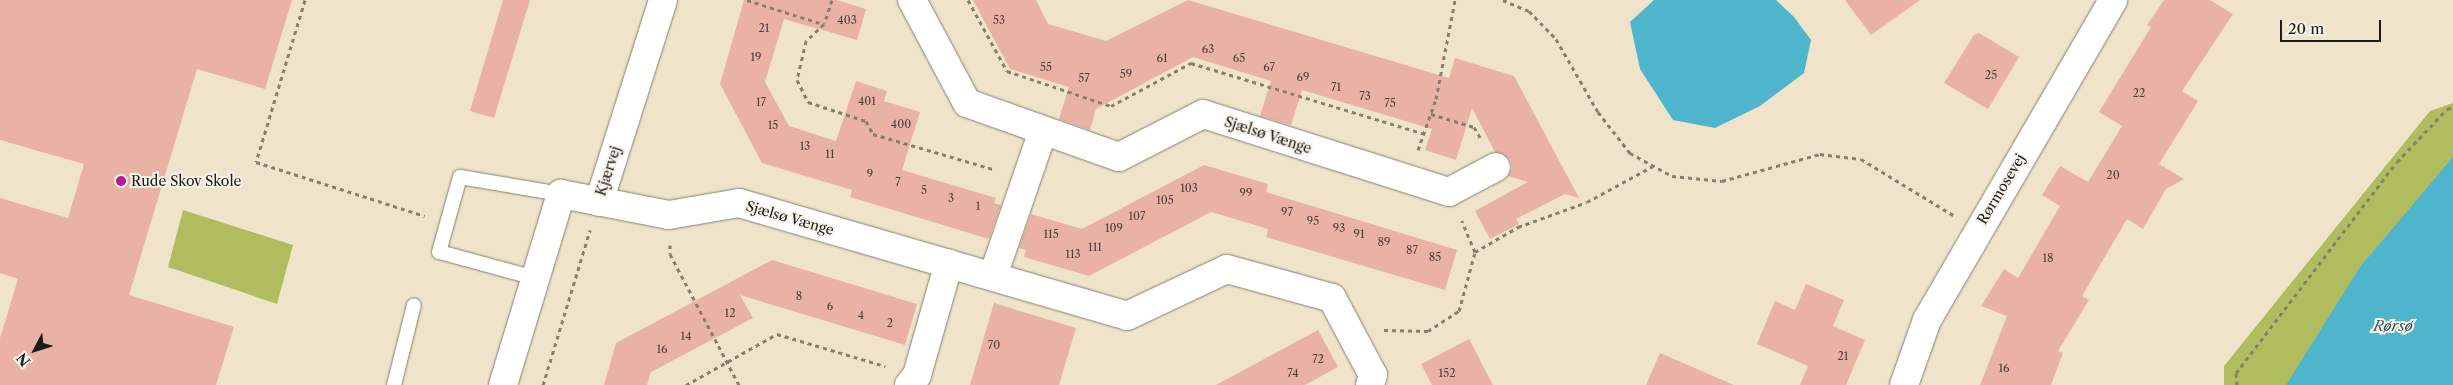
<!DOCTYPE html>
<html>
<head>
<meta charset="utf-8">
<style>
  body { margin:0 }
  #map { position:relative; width:2453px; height:385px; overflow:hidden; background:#efe4c9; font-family:"Libre Caslon Text",serif }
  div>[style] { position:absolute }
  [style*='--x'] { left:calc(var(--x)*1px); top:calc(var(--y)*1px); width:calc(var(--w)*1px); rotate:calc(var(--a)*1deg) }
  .green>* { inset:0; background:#b0bd5f }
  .water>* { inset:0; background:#4fb5cd }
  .building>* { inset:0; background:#e9b2a5 }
  .path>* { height:3px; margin-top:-1.5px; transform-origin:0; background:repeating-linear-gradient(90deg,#868072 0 4px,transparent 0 8px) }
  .roads { filter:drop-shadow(0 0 1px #868072) drop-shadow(0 0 1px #868072) }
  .service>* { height:14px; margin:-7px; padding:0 7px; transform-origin:7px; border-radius:7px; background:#fff }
  .minor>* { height:28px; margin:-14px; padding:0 14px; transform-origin:14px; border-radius:14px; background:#fff }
  .dots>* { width:14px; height:14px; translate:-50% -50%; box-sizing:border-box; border:2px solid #f7f3e8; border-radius:50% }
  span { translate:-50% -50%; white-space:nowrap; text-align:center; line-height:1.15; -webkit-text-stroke:4px #f7f3e8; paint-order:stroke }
  .number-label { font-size:11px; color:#4f423e }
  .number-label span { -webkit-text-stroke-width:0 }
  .street-label { font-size:14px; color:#1c1c1c }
  .poi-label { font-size:14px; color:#1c1c1c }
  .left { translate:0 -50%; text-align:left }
  .water-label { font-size:15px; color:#305963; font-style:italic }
  .north { position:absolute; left:10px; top:325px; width:50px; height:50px; -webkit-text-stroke:4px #f7f3e8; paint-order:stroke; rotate:230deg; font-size:14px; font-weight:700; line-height:20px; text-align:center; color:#1c1c1c }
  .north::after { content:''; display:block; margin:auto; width:18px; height:22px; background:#1c1c1c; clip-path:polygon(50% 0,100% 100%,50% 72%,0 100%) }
  .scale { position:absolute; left:2280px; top:20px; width:101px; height:22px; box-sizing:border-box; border:2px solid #1c1c1c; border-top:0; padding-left:6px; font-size:15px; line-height:18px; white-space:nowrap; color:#1c1c1c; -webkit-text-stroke:4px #f7f3e8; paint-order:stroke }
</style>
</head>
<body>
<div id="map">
  <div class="green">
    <div style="clip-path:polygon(2453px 103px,2453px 385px,2224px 385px,2224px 366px,2430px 111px)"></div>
    <div style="clip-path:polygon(183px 210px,293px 245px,277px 304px,168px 267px)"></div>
  </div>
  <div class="water">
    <div style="clip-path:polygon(1654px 0,1776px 0,1794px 17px,1811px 40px,1804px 73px,1760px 106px,1715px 128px,1673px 120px,1640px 69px,1630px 22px)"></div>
    <div style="clip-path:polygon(2453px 157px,2453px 385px,2286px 385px,2360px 267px)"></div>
  </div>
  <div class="building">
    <div style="clip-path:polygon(0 0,292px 0,265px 89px,197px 69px,129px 295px,234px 327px,216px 385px,0 385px,0 338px,18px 279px,0 273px,0 198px,68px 218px,84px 164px,0 140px)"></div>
    <div style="clip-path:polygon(503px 0,530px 0,494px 118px,470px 111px)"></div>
    <div style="clip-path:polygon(744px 0,837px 0,866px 9px,857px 40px,784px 19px,765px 82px,789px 126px,836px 141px,856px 81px,887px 91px,884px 101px,920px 112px,902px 170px,996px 198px,994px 203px,1001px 205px,989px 239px,850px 197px,852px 190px,762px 163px,720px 84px)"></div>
    <div style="clip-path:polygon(973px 0,1036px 0,1048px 24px,1106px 41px,1188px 0,1449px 78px,1455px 58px,1514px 76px,1579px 198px,1565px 194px,1516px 219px,1519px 224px,1490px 239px,1475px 211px,1528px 182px,1508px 176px,1512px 168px,1510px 159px,1495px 152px,1472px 108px,1456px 160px,1425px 150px,1432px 129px,1302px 90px,1291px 125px,1260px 116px,1271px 81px,1193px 57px,1096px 109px,1090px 130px,1059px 119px,1069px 87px,1010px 69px)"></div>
    <div style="clip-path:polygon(1845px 0,1920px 0,1871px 35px)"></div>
    <div style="clip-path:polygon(2164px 0,2210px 0,2233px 14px,2182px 91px,2198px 101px,2159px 164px,2184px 179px,2166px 189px,2143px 229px,2127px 219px,2082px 296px,2089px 300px,2058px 351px,2063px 353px,2051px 385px,1980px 385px,2007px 316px,1981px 306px,2004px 269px,2018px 278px,2060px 206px,2042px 195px,2060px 166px,2088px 182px,2122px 126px,2099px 112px,2151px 27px,2147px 25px)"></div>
    <div style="clip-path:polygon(1979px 33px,2019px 57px,1988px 109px,1944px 83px,1974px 35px)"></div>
    <div style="clip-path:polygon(1204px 165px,1268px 184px,1266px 192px,1457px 250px,1445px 290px,1266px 237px,1268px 229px,1211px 212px,1089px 276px,1024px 257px,1026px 250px,1019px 248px,1031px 214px,1082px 229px)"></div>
    <div style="clip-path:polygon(772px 260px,917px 304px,905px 345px,740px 295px,753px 318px,651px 372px,647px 385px,604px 385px,616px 343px)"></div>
    <div style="clip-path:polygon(1806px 284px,1844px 300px,1833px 326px,1865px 340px,1846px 385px,1800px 385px,1808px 366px,1757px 344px,1775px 301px,1795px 310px)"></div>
    <div style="clip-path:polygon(994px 303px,1076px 328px,1059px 385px,970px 385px)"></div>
    <div style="clip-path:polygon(1318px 330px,1338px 367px,1305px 385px,1216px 385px)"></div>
    <div style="clip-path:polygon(1469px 339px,1493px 385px,1432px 385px,1421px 364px)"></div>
    <div style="clip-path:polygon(1660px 353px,1734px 385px,1646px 385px)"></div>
  </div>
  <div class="path">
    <div style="--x:305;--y:0;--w:169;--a:106.8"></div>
    <div style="--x:256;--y:162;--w:177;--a:17.7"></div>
    <div style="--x:747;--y:0;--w:80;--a:17.5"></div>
    <div style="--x:832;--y:0;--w:25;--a:108"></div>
    <div style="--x:824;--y:24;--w:25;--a:137"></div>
    <div style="--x:806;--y:41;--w:40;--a:103"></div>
    <div style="--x:797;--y:80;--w:25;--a:63"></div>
    <div style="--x:808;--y:102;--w:61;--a:18.1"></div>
    <div style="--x:866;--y:121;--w:15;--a:62"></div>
    <div style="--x:873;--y:134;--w:128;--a:16.3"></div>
    <div style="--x:968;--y:0;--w:81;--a:61.2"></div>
    <div style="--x:1007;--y:71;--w:110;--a:18.6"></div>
    <div style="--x:1111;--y:106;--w:91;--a:-28.3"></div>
    <div style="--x:1191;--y:63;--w:244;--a:16.9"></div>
    <div style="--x:1503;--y:0;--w:28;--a:23"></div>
    <div style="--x:1529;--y:11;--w:39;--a:46"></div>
    <div style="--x:1556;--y:39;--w:84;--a:60.1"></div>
    <div style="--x:1598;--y:112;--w:52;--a:52"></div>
    <div style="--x:1630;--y:153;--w:48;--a:28.7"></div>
    <div style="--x:1672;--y:176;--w:50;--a:5.7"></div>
    <div style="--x:1722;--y:181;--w:102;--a:-15.4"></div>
    <div style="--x:1820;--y:154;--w:41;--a:7"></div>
    <div style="--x:1861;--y:159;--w:108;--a:31.3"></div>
    <div style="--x:1431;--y:114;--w:45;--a:16.8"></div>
    <div style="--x:1474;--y:127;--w:14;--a:60"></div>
    <div style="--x:1418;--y:150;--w:54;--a:-70.6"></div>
    <div style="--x:1436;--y:99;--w:101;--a:-79.1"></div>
    <div style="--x:670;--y:245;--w:9;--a:90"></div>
    <div style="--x:670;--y:254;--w:148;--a:62.2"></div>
    <div style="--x:1475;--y:252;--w:50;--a:-30.2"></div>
    <div style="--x:1518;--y:227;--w:73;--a:-19.9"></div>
    <div style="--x:1587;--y:202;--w:75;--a:-28.6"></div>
    <div style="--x:1384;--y:330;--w:44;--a:1.3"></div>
    <div style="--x:1428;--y:331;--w:37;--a:-33"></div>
    <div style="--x:1459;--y:311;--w:61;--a:-74.8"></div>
    <div style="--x:1475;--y:252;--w:34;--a:-113"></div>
    <div style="--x:543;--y:385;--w:162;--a:-73.1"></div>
    <div style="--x:686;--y:385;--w:104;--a:-29.3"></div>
    <div style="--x:777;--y:334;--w:113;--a:16.5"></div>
    <div style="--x:2237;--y:385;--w:12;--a:-95"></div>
    <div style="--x:2236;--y:373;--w:265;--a:-52.7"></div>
    <div style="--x:2397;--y:162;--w:73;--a:-46.7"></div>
    <div style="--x:2447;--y:109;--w:6;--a:-18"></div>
  </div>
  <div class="roads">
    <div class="service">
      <div style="--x:535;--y:278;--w:99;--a:-164.8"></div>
      <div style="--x:439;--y:252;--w:78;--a:-74.4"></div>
      <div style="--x:460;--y:177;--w:102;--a:9.6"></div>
      <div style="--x:394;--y:385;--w:82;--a:-76"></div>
    </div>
    <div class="minor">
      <div style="--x:912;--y:0;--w:117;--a:61.9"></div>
      <div style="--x:967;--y:103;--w:161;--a:19.6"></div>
      <div style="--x:1119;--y:157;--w:94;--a:-27.1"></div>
      <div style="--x:1203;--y:114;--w:258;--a:17.6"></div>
      <div style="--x:1449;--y:192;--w:53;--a:-28"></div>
      <div style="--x:599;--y:202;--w:212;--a:-72.4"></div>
      <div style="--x:993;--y:276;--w:153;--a:-71"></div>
      <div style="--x:503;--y:385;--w:200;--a:-73.1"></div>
      <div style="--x:561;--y:194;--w:110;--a:11"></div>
      <div style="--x:669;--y:215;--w:71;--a:-9.7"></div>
      <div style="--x:739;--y:203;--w:404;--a:16.2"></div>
      <div style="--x:1127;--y:316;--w:110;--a:-25.2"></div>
      <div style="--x:1227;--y:269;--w:109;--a:15.4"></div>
      <div style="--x:1332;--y:298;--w:87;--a:62"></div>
      <div style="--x:1373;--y:375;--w:10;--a:107"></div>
      <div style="--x:909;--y:385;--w:13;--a:-51"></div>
      <div style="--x:917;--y:375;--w:116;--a:-74.1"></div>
      <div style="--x:1904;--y:385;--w:69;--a:-70.5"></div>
      <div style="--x:1927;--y:320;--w:370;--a:-59.8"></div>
    </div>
  </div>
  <div class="dots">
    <div style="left:121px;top:181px;background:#b5179e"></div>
  </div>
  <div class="number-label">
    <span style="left:847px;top:20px">403</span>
    <span style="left:999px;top:20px">53</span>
    <span style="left:764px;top:28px">21</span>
    <span style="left:1208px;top:49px">63</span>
    <span style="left:756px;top:57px">19</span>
    <span style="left:1162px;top:58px">61</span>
    <span style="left:1239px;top:58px">65</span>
    <span style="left:1046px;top:67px">55</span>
    <span style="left:1269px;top:67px">67</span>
    <span style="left:1126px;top:74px">59</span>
    <span style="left:1991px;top:75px">25</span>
    <span style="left:1303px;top:77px">69</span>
    <span style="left:1084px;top:78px">57</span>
    <span style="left:1336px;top:87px">71</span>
    <span style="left:2139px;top:93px">22</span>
    <span style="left:1365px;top:96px">73</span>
    <span style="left:867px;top:101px">401</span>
    <span style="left:761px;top:102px">17</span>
    <span style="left:1390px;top:103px">75</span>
    <span style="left:901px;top:124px">400</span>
    <span style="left:773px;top:125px">15</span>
    <span style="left:805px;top:146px">13</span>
    <span style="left:830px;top:154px">11</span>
    <span style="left:870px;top:174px">9</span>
    <span style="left:2113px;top:175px">20</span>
    <span style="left:898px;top:182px">7</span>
    <span style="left:1189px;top:188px">103</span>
    <span style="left:924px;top:190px">5</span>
    <span style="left:1246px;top:193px">99</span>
    <span style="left:951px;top:198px">3</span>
    <span style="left:1165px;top:200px">105</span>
    <span style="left:978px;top:206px">1</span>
    <span style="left:1287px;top:212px">97</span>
    <span style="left:1137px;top:216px">107</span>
    <span style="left:1313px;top:221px">95</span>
    <span style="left:1114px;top:228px">109</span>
    <span style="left:1339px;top:228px">93</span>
    <span style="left:1051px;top:234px">115</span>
    <span style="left:1359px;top:234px">91</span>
    <span style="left:1384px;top:242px">89</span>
    <span style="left:1095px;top:247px">111</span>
    <span style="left:1412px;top:250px">87</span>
    <span style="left:1073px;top:254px">113</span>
    <span style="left:1435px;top:257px">85</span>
    <span style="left:2048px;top:258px">18</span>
    <span style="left:799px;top:296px">8</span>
    <span style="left:830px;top:306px">6</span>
    <span style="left:730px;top:313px">12</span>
    <span style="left:861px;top:315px">4</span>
    <span style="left:890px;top:323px">2</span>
    <span style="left:686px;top:336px">14</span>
    <span style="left:994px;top:345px">70</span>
    <span style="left:662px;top:349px">16</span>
    <span style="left:1843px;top:356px">21</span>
    <span style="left:1318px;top:359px">72</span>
    <span style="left:2004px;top:368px">16</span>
    <span style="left:1293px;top:373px">74</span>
    <span style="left:1447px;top:373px">152</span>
  </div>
  <div class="street-label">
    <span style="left:1268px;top:135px;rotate:18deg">Sjælsø Vænge</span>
    <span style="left:608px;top:171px;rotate:-72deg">Kjærvej</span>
    <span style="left:2001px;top:189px;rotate:-59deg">Rørmosevej</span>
    <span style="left:790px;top:218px;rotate:16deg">Sjælsø Vænge</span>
  </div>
  <div class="poi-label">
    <span class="left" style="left:131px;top:181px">Rude Skov Skole</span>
  </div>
  <div class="water-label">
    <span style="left:2393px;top:326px">Rørsø</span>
  </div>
  <div class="north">N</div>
  <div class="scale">20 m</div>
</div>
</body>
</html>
